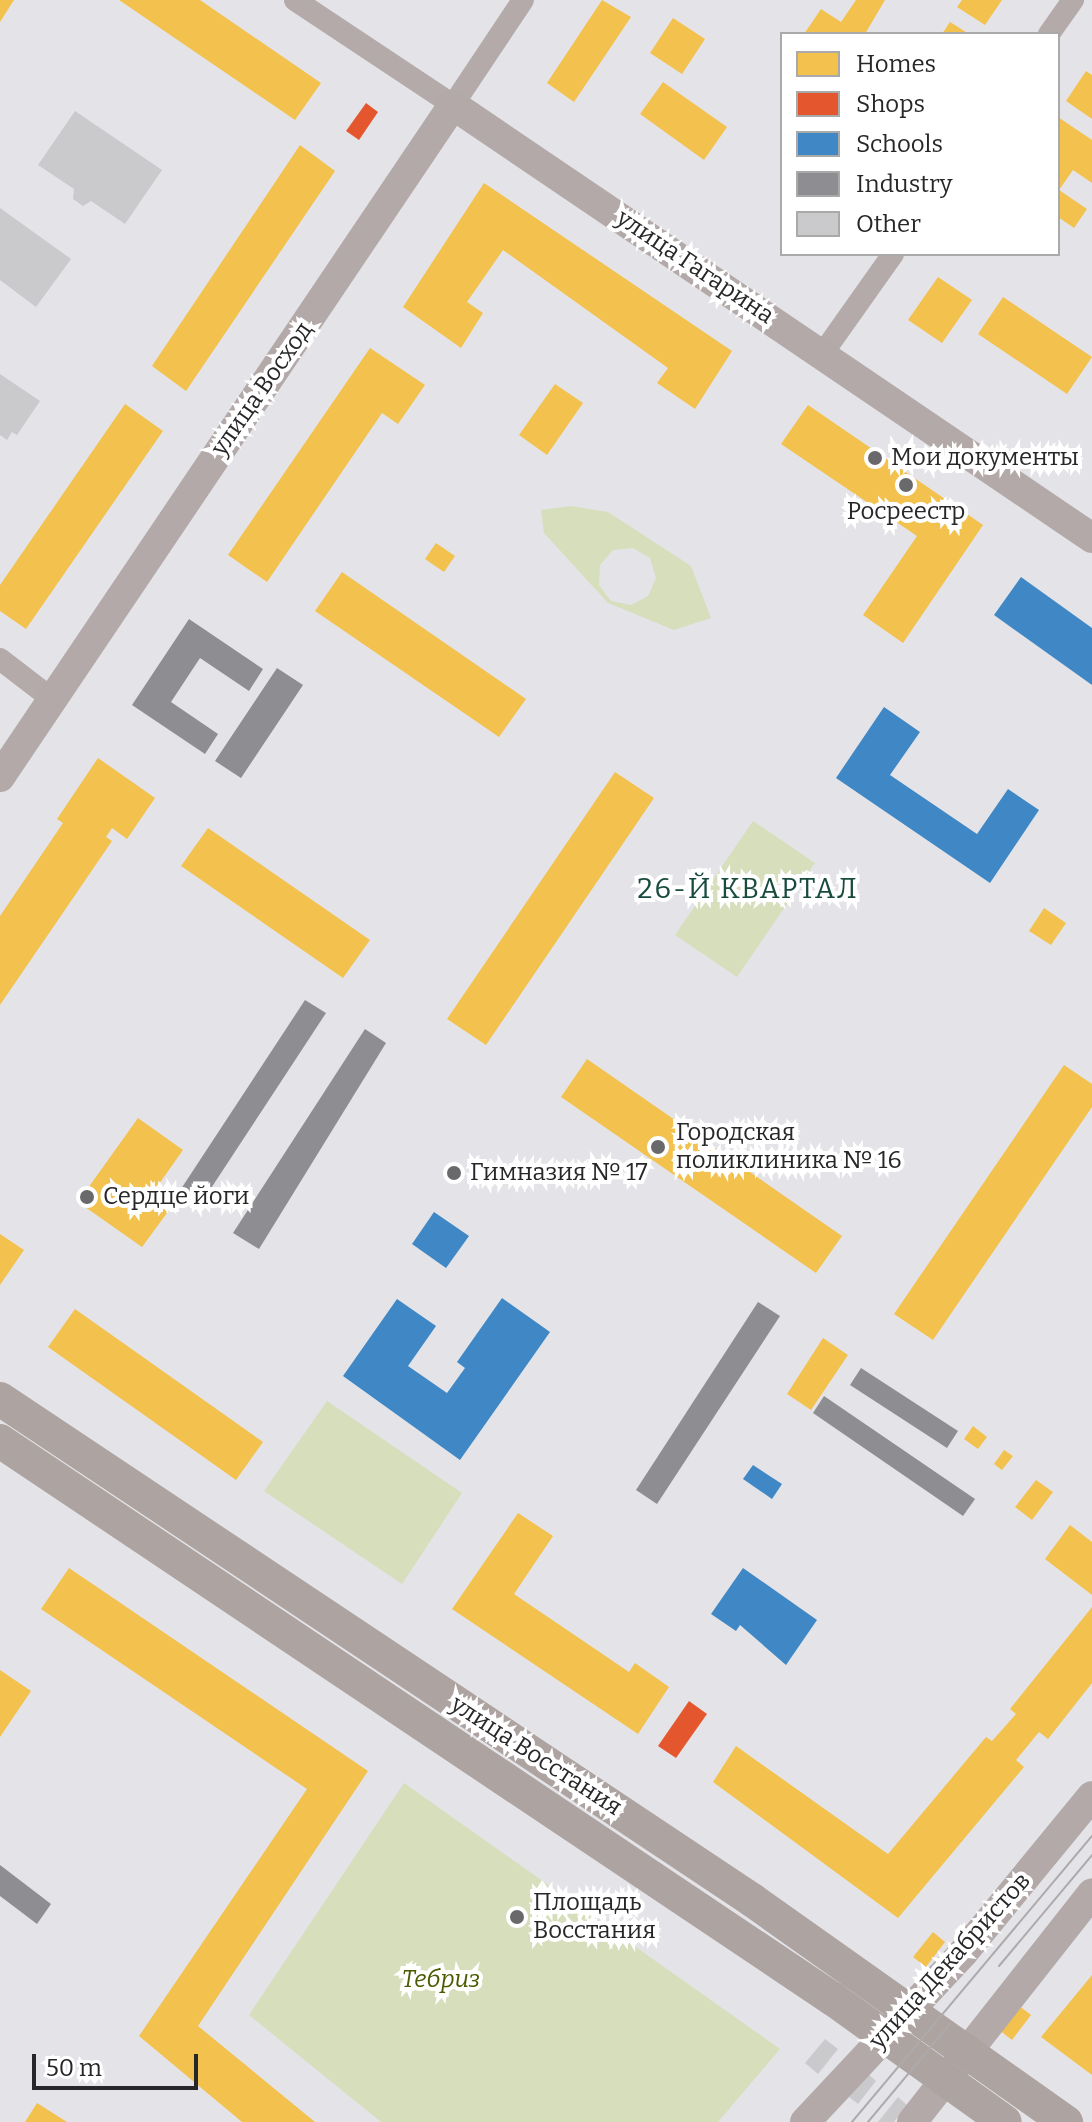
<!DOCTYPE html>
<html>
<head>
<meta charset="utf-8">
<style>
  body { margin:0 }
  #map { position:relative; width:1092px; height:2122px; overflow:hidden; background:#e4e4e8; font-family:Bitter,serif }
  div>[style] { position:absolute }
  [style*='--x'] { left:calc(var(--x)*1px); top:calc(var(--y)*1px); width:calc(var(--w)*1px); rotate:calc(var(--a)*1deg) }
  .green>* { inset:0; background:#d6debc }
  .homes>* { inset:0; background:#f2c14e }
  .shops>* { inset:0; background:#e4572e }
  .schools>* { inset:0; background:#3f88c5 }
  .industry>* { inset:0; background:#8d8d92 }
  .building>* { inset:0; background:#cacacd }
  .street>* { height:22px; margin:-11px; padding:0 11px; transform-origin:11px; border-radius:11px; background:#b3aaa9 }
  .secondary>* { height:30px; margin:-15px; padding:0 15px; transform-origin:15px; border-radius:15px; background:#b2a9a8 }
  .primary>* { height:34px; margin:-17px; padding:0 17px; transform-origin:17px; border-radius:17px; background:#ada3a1 }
  .tram>* { height:2px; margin:-1px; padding:0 1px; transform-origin:1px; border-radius:1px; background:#aeaaac }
  .dots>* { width:22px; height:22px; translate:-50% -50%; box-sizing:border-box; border:4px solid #fff; border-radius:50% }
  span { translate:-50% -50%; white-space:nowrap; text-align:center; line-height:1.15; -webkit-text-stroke:8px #fff; paint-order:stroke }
  .street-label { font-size:24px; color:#272729 }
  .poi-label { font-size:24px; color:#272729 }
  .left { translate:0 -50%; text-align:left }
  .park-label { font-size:24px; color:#4d5a00; font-style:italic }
  .quarter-label { font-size:28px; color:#184b3d; letter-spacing:2px }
  .legend { position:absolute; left:780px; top:32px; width:280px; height:224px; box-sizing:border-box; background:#fff; border:2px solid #a9a9a9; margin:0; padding:10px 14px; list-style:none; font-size:24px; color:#272729 }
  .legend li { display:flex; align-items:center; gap:16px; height:40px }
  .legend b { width:40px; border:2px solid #a9a9a9 }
  .scale { position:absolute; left:32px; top:2054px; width:166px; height:36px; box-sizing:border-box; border:4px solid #272729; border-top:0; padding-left:10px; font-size:24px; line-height:28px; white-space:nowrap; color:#272729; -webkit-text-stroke:6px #fff; paint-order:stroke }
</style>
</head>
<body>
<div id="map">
  <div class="green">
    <div style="clip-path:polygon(evenodd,571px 506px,608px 512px,691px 566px,711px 618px,674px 630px,608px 603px,544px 533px,541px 510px,571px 506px,633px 548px,650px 558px,656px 578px,648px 596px,631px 605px,611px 601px,599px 585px,600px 565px,613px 550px,633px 548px)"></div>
    <div style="clip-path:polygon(753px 821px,815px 863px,737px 977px,675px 935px)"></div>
    <div style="clip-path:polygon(327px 1401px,462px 1493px,402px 1584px,264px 1491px)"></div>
    <div style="clip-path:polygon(404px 1783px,780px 2049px,718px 2122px,381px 2122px,249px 2015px)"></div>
  </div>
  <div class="homes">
    <div style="clip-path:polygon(0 0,14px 0,0 22px)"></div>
    <div style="clip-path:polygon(119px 0,200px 0,321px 83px,295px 120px)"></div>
    <div style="clip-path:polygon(602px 0,631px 17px,574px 102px,547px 83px)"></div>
    <div style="clip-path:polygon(856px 0,885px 0,865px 34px,804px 34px,821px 9px,841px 22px)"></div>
    <div style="clip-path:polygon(962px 0,1002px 0,985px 25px,957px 7px)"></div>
    <div style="clip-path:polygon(673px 18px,705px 39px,682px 74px,650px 53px)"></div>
    <div style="clip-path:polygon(950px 22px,969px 34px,942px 34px)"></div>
    <div style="clip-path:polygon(1086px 71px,1092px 75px,1092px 119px,1066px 101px)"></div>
    <div style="clip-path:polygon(663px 82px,727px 127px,704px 160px,640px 114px)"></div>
    <div style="clip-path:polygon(1058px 117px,1092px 140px,1092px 183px,1073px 170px,1059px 190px,1087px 209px,1074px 228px,1058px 217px)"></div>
    <div style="clip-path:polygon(300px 145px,335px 171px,186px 391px,152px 366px)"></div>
    <div style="clip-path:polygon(484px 183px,732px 351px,695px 409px,657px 383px,668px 368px,503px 250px,467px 302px,483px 313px,461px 348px,403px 307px)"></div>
    <div style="clip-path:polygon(938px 277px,972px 300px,942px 343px,908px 320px)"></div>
    <div style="clip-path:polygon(1003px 297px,1092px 357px,1067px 394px,978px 334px)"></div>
    <div style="clip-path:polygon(370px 348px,425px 385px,398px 424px,382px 413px,267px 582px,228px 555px)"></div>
    <div style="clip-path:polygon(555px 384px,583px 403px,547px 455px,519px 435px)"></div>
    <div style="clip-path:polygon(125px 404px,163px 431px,26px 629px,0 611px,0 585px)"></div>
    <div style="clip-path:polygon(808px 405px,983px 525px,903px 643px,863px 615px,917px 536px,781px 444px)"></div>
    <div style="clip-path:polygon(436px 543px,455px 556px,444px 572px,425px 559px)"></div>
    <div style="clip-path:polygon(342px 572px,526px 699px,499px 737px,315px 611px)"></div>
    <div style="clip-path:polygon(98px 758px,155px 798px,127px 839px,112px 828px,106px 837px,112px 841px,0 1005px,0 916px,63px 823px,57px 819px)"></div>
    <div style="clip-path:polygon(615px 772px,654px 798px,486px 1045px,447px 1019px)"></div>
    <div style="clip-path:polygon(208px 828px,370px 940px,343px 978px,181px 866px)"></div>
    <div style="clip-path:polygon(1044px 908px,1066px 923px,1051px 945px,1029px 931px)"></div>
    <div style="clip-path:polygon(587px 1059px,842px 1236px,816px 1273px,561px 1097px)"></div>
    <div style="clip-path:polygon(1064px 1065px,1092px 1084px,1092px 1107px,933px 1340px,894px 1314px)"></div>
    <div style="clip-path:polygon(138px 1118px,183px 1150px,159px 1184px,178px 1198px,142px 1247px,78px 1202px)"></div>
    <div style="clip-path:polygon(0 1234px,24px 1250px,0 1285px)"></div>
    <div style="clip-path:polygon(75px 1309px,263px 1442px,236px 1480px,48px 1347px)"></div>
    <div style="clip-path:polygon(823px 1338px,848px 1355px,811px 1410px,787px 1394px)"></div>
    <div style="clip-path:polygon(973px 1426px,987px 1437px,978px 1449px,964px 1439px)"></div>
    <div style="clip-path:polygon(1004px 1450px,1013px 1456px,1002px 1470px,994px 1464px)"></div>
    <div style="clip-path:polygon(1036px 1480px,1053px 1492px,1032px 1520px,1015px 1507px)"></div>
    <div style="clip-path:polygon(518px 1513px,553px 1536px,514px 1594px,629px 1672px,635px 1663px,669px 1687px,638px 1734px,452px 1609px)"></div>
    <div style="clip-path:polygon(1070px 1525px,1092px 1542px,1092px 1595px,1045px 1559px)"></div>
    <div style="clip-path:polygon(69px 1568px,368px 1771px,198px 2026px,315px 2122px,242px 2122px,139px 2036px,307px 1789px,41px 1609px)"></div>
    <div style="clip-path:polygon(1092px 1607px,1092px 1683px,1048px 1739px,1039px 1732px,1016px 1760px,1024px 1767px,898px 1918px,713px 1782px,736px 1746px,888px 1854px,986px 1737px,992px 1741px,1016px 1714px,1010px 1709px)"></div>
    <div style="clip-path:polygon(0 1670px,31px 1691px,0 1737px)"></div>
    <div style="clip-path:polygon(933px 1932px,945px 1942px,926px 1967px,913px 1957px)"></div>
    <div style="clip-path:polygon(1092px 1975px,1092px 2075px,1041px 2037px)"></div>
    <div style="clip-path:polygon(1018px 2005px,1031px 2015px,1012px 2040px,999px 2030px)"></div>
    <div style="clip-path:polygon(37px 2103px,67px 2122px,25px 2122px)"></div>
  </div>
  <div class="shops">
    <div style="clip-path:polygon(366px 103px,378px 112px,359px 140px,346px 131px)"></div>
    <div style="clip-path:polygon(689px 1701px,707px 1714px,676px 1758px,658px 1746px)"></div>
  </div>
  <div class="schools">
    <div style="clip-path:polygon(1021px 577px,1092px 628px,1092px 685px,994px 615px)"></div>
    <div style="clip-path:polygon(884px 707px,920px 732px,890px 775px,977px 834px,1008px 789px,1039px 810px,990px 883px,836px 778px)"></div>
    <div style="clip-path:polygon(434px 1212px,469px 1236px,446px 1268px,412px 1244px)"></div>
    <div style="clip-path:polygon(502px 1298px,550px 1332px,460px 1460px,343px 1376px,397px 1299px,436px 1326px,408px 1366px,447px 1393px,465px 1368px,457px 1362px)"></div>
    <div style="clip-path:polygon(753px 1465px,782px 1484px,772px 1499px,743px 1479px)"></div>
    <div style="clip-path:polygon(743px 1568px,817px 1620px,786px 1665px,740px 1625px,736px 1631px,711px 1614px)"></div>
  </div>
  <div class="industry">
    <div style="clip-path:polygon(189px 619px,263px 669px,249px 691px,200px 658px,171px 702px,218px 734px,205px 754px,132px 705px)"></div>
    <div style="clip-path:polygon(277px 668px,303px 685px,241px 778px,215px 761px)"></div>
    <div style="clip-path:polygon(305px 1000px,326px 1013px,198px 1208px,177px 1195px)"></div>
    <div style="clip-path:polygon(365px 1029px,386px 1043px,259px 1249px,233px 1233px)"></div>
    <div style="clip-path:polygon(758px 1302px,780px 1316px,657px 1504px,636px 1490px)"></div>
    <div style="clip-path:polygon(861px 1368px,958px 1431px,947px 1448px,850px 1385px)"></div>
    <div style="clip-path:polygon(824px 1396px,975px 1499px,963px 1516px,813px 1413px)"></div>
    <div style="clip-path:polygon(0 1865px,51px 1904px,37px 1924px,0 1896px)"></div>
  </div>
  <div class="building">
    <div style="clip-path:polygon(75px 111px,162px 170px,125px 224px,91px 201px,83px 206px,73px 199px,74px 189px,38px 165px)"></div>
    <div style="clip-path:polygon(0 208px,71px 259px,36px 307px,0 280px)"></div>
    <div style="clip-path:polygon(0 374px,40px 401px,17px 435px,12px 432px,7px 440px,0 435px)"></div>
    <div style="clip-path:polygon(825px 2039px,838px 2049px,818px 2074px,805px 2063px)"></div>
    <div style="clip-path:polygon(867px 2073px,876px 2081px,858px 2104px,849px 2097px)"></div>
    <div style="clip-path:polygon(898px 2097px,907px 2105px,894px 2122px,878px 2122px)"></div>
  </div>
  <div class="street">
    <div style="--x:295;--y:0;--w:190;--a:33.6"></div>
    <div style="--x:453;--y:105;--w:126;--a:-56.3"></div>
    <div style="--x:1049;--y:34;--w:42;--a:-54.8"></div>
    <div style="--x:823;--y:353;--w:121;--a:-54.7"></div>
    <div style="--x:0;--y:659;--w:66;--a:37.6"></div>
  </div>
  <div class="secondary">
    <div style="--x:0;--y:777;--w:810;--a:-56.02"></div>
    <div style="--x:453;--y:105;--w:772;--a:34.12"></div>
    <div style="--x:805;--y:2122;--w:231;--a:-46.9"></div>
    <div style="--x:963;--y:1953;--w:203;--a:-50.6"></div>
    <div style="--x:912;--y:2122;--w:291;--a:-51.8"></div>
  </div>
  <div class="primary">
    <div style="--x:0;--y:1399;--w:904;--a:33.67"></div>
    <div style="--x:752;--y:1900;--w:385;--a:35.3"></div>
    <div style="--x:0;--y:1441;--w:1003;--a:33.82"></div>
    <div style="--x:833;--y:1999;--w:211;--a:35.6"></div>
  </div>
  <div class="tram">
    <div style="--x:999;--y:1966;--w:145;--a:-50"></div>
    <div style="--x:852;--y:2122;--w:373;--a:-50"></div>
    <div style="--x:868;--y:2122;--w:128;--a:-50.1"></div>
  </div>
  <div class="dots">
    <div style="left:875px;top:458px;background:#69696c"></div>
    <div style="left:906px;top:485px;background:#69696c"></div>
    <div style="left:658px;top:1147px;background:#69696c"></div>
    <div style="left:454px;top:1173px;background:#69696c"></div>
    <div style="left:87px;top:1197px;background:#69696c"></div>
    <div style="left:517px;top:1917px;background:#69696c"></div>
  </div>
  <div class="street-label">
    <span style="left:695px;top:267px;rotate:34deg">улица Гагарина</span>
    <span style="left:262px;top:389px;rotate:-55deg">улица Восход</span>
    <span style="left:536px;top:1756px;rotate:33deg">улица Восстания</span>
    <span style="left:950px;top:1961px;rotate:-48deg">улица Декабристов</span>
  </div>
  <div class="poi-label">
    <span class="left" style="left:891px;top:458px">Мои документы</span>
    <span style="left:906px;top:512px">Росреестр</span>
    <span class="left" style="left:676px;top:1147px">Городская<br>поликлиника № 16</span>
    <span class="left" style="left:470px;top:1173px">Гимназия № 17</span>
    <span class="left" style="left:103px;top:1197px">Сердце йоги</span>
    <span class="left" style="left:533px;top:1917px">Площадь<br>Восстания</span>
  </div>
  <div class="park-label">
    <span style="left:441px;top:1980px">Тебриз</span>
  </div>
  <div class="quarter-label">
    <span style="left:748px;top:889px">26-Й КВАРТАЛ</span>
  </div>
  <ul class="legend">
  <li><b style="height:22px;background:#f2c14e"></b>Homes</li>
  <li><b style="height:22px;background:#e4572e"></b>Shops</li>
  <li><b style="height:22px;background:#3f88c5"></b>Schools</li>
  <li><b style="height:22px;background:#8d8d92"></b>Industry</li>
  <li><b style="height:22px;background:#cacacd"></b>Other</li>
  </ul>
  <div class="scale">50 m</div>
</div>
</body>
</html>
